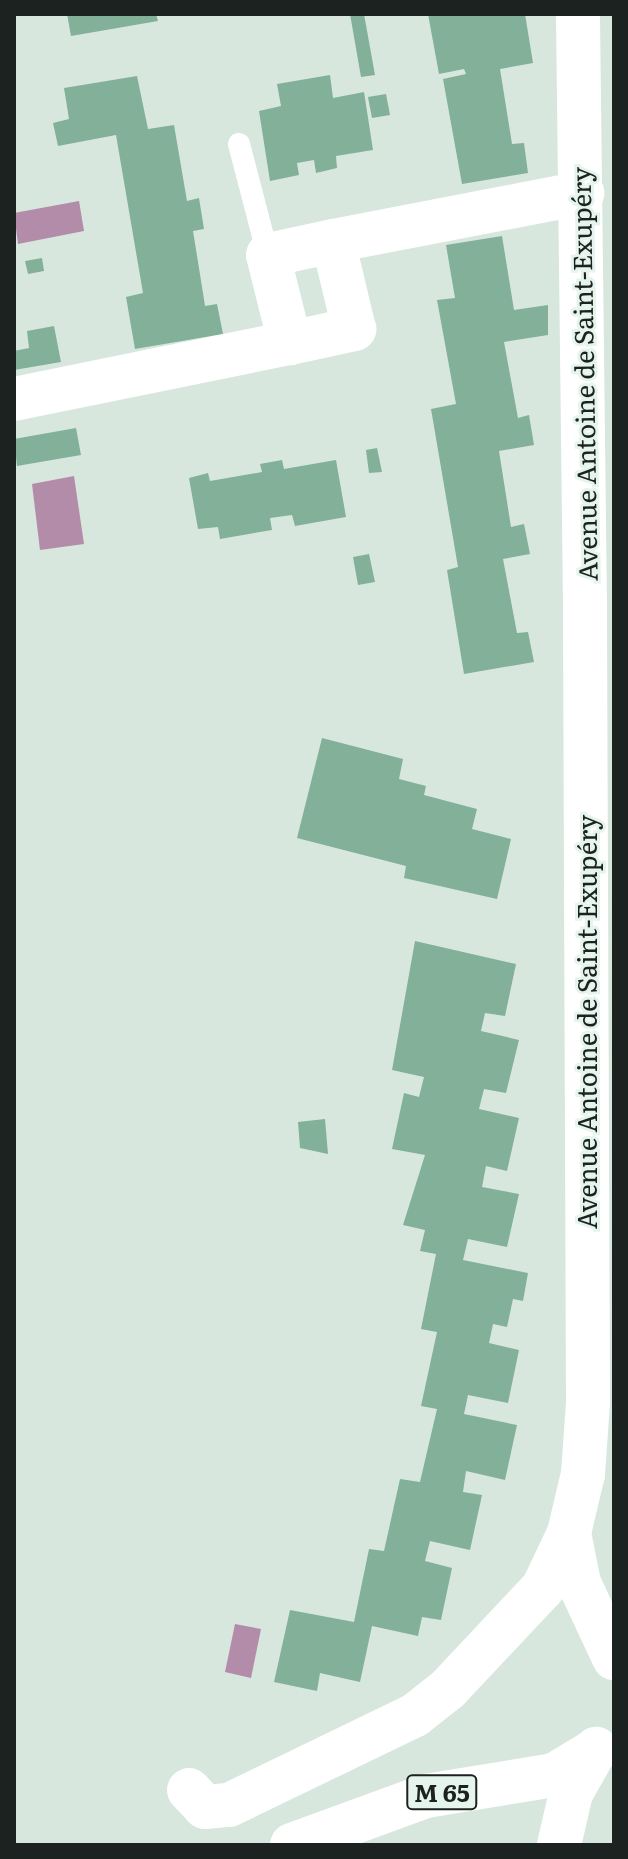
<!DOCTYPE html>
<html>
<head>
<meta charset="utf-8">
<style>
  body { margin:0 }
  #map { position:relative; width:628px; height:1859px; overflow:hidden; background:#d7e7de; font-family:Literata,serif }
  div>[style] { position:absolute }
  [style*='--x'] { left:calc(var(--x)*1px); top:calc(var(--y)*1px); width:calc(var(--w)*1px); rotate:calc(var(--a)*1deg) }
  .water>* { inset:0; background:#b38ca9 }
  .building>* { inset:0; background:#82b099 }
  .lane>* { height:22px; margin:-11px; padding:0 11px; transform-origin:11px; border-radius:11px; background:#fff }
  .street>* { height:44px; margin:-22px; padding:0 22px; transform-origin:22px; border-radius:22px; background:#fff }
  .primary>* { height:44px; margin:-22px; padding:0 22px; transform-origin:22px; border-radius:22px; background:#fff }
  span { translate:-50% -50%; white-space:nowrap; text-align:center; line-height:1.15; -webkit-text-stroke:6px #e5f4ec; paint-order:stroke }
  .shield-label span { padding:2px 6px; background:#e5f4ec; border:2px solid; border-radius:6px; -webkit-text-stroke-width:0 }
  .shield-label { font-size:24px; color:#1c221f; font-weight:700 }
  .street-label { font-size:26px; color:#1c221f }
  .frame { position:absolute; inset:0; border:16px solid #1c221f; pointer-events:none }
</style>
</head>
<body>
<div id="map">
  <div class="water">
    <div style="clip-path:polygon(79px 201px,84px 231px,18px 244px,14px 213px)"></div>
    <div style="clip-path:polygon(74px 476px,84px 544px,40px 550px,32px 484px)"></div>
    <div style="clip-path:polygon(235px 1624px,261px 1629px,251px 1678px,225px 1672px)"></div>
  </div>
  <div class="building">
    <div style="clip-path:polygon(67px 14px,156px 14px,158px 21px,71px 36px)"></div>
    <div style="clip-path:polygon(350px 14px,364px 14px,375px 75px,361px 77px)"></div>
    <div style="clip-path:polygon(428px 14px,525px 14px,533px 63px,500px 69px,512px 144px,524px 143px,528px 173px,462px 184px,443px 79px,466px 74px,464px 69px,439px 74px)"></div>
    <div style="clip-path:polygon(330px 75px,333px 98px,364px 92px,373px 150px,336px 156px,337px 168px,316px 173px,314px 160px,297px 163px,299px 175px,270px 181px,259px 111px,281px 106px,277px 84px)"></div>
    <div style="clip-path:polygon(137px 76px,148px 129px,174px 125px,187px 201px,199px 198px,204px 229px,193px 231px,203px 293px,205px 306px,217px 304px,223px 334px,135px 349px,126px 297px,143px 293px,116px 135px,58px 146px,53px 123px,69px 119px,64px 88px)"></div>
    <div style="clip-path:polygon(386px 94px,390px 115px,372px 118px,368px 97px)"></div>
    <div style="clip-path:polygon(502px 236px,514px 310px,548px 305px,548px 335px,504px 342px,518px 418px,529px 415px,534px 445px,499px 451px,511px 527px,524px 524px,530px 554px,503px 559px,517px 633px,528px 632px,534px 662px,464px 674px,447px 570px,458px 567px,431px 409px,456px 404px,437px 300px,455px 298px,446px 245px)"></div>
    <div style="clip-path:polygon(42px 258px,44px 271px,28px 274px,25px 261px)"></div>
    <div style="clip-path:polygon(54px 326px,61px 362px,14px 370px,14px 351px,29px 348px,27px 331px)"></div>
    <div style="clip-path:polygon(76px 428px,81px 455px,17px 466px,14px 439px)"></div>
    <div style="clip-path:polygon(377px 448px,382px 472px,369px 473px,366px 450px)"></div>
    <div style="clip-path:polygon(282px 460px,284px 469px,336px 460px,346px 517px,295px 526px,292px 515px,270px 518px,272px 530px,220px 539px,218px 527px,198px 529px,189px 478px,208px 473px,210px 481px,262px 472px,260px 464px)"></div>
    <div style="clip-path:polygon(369px 554px,375px 582px,358px 585px,353px 557px)"></div>
    <div style="clip-path:polygon(322px 738px,403px 759px,399px 779px,426px 786px,424px 795px,477px 809px,472px 829px,511px 839px,497px 899px,404px 878px,406px 866px,297px 838px)"></div>
    <div style="clip-path:polygon(415px 941px,516px 964px,505px 1016px,485px 1013px,481px 1031px,519px 1040px,506px 1093px,484px 1089px,479px 1109px,519px 1118px,507px 1171px,486px 1166px,482px 1187px,519px 1194px,507px 1247px,468px 1239px,463px 1260px,528px 1273px,523px 1301px,513px 1299px,507px 1327px,493px 1324px,489px 1343px,519px 1350px,508px 1403px,468px 1395px,464px 1414px,517px 1425px,505px 1480px,466px 1471px,463px 1492px,482px 1495px,470px 1550px,430px 1541px,425px 1561px,452px 1568px,441px 1620px,422px 1617px,418px 1636px,372px 1626px,360px 1682px,320px 1673px,317px 1691px,274px 1682px,290px 1610px,354px 1622px,369px 1549px,384px 1551px,400px 1479px,420px 1482px,437px 1409px,421px 1406px,437px 1332px,421px 1329px,436px 1254px,420px 1251px,425px 1230px,403px 1225px,425px 1155px,392px 1149px,404px 1093px,419px 1097px,424px 1077px,392px 1070px)"></div>
    <div style="clip-path:polygon(325px 1119px,328px 1154px,300px 1148px,298px 1122px)"></div>
  </div>
  <div class="lane">
    <div style="--x:239;--y:144;--w:115;--a:75.4"></div>
  </div>
  <div class="street">
    <div style="--x:333;--y:241;--w:254;--a:-10.9"></div>
    <div style="--x:14;--y:399;--w:282;--a:-11.5"></div>
    <div style="--x:290;--y:343;--w:66;--a:-12.3"></div>
    <div style="--x:354;--y:329;--w:90;--a:-103.4"></div>
    <div style="--x:333;--y:241;--w:66;--a:167.8"></div>
    <div style="--x:268;--y:255;--w:91;--a:76"></div>
    <div style="--x:569;--y:1533;--w:51;--a:78.7"></div>
    <div style="--x:579;--y:1583;--w:83;--a:65"></div>
    <div style="--x:189;--y:1790;--w:23;--a:47"></div>
    <div style="--x:205;--y:1807;--w:24;--a:-5"></div>
    <div style="--x:229;--y:1805;--w:207;--a:-25.8"></div>
    <div style="--x:415;--y:1715;--w:42;--a:-38.2"></div>
    <div style="--x:448;--y:1689;--w:139;--a:-46.8"></div>
    <div style="--x:543;--y:1588;--w:61;--a:-64.7"></div>
    <div style="--x:569;--y:1533;--w:61;--a:-76.7"></div>
    <div style="--x:583;--y:1474;--w:72;--a:-86"></div>
    <div style="--x:588;--y:1402;--w:797;--a:-90.22"></div>
    <div style="--x:585;--y:605;--w:591;--a:-90.68"></div>
  </div>
  <div class="primary">
    <div style="--x:292;--y:1845;--w:143;--a:-20.1"></div>
    <div style="--x:426;--y:1796;--w:130;--a:-9.3"></div>
    <div style="--x:554;--y:1775;--w:47;--a:-31"></div>
    <div style="--x:559;--y:1845;--w:53;--a:-77"></div>
    <div style="--x:571;--y:1793;--w:51;--a:-60.4"></div>
  </div>
  <div class="shield-label">
    <span style="left:442px;top:1792px">M 65</span>
  </div>
  <div class="street-label">
    <span style="left:583px;top:374px;rotate:-91deg">Avenue Antoine de Saint-Exupéry</span>
    <span style="left:586px;top:1022px;rotate:-90deg">Avenue Antoine de Saint-Exupéry</span>
  </div>
  <div class="frame"></div>
</div>
</body>
</html>
